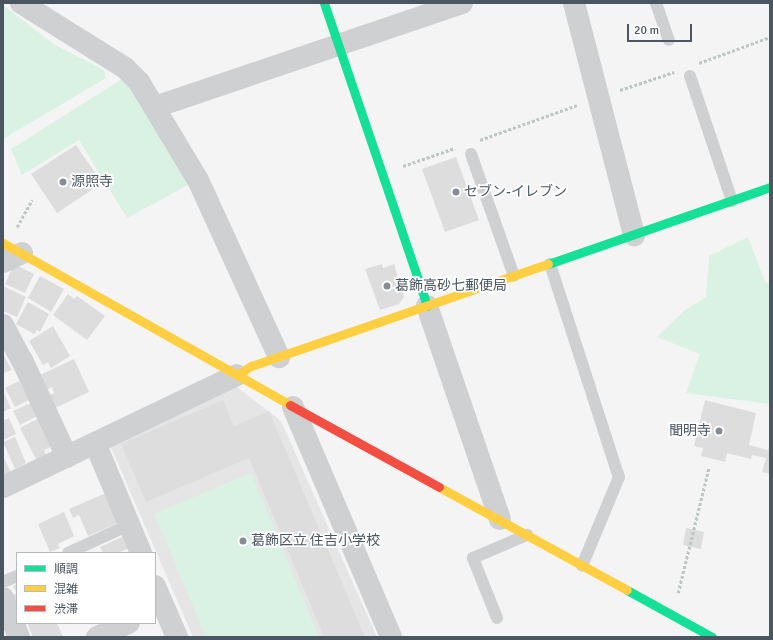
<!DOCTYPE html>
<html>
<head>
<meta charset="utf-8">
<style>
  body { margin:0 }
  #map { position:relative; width:773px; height:640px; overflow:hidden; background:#f4f4f4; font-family:Signika,"Noto Sans JP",sans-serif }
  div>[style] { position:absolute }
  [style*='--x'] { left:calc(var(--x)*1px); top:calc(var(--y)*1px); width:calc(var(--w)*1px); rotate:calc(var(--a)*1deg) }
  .education>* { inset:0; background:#e6e5e6 }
  .green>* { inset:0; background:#d9f2e3 }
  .building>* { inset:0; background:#ddddde }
  .path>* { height:2.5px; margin-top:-1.25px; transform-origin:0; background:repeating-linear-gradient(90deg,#bcc7c4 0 3px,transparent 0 5px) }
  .lane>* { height:12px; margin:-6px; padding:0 6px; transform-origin:6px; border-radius:6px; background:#ced0d2 }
  .street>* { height:22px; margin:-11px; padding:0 11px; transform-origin:11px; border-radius:11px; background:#ced0d2 }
  .fast>* { height:9px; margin:-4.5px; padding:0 4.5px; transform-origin:4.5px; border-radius:4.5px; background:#16e098 }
  .slow>* { height:9px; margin:-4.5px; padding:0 4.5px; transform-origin:4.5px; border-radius:4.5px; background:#ffcf43 }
  .jam>* { height:9px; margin:-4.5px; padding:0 4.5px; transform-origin:4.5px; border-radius:4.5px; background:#f24e42 }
  .dots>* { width:11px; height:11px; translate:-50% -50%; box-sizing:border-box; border:2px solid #fff; border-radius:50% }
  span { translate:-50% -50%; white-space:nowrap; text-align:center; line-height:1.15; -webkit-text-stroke:3.5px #fff; paint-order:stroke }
  .poi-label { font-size:14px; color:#4a5661 }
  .left { translate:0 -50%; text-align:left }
  .right { translate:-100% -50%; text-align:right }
  .frame { position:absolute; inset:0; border:4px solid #4a5661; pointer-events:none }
  .legend { position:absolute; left:16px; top:552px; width:140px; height:72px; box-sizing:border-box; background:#fff; border:1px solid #b7bbc0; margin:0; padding:5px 7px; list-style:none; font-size:12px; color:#4a5661 }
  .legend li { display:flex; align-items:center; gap:8px; height:20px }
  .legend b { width:20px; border:1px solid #b7bbc0 }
  .scale { position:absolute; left:627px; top:24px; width:65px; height:18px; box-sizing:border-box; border:2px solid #4a5661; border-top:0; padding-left:5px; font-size:12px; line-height:14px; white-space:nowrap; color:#4a5661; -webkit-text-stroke:3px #fff; paint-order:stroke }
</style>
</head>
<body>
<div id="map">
  <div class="education">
    <div style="clip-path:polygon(237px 387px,281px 421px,377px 637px,193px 637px,110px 445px)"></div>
  </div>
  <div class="green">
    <div style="clip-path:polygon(3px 5px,55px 45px,104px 70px,106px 78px,3px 139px)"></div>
    <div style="clip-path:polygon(122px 79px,137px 96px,188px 185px,127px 218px,79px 140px,22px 175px,11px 149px)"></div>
    <div style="clip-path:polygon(748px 237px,765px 282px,770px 283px,770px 404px,686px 393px,700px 354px,657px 337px,685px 310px,706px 297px,709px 256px)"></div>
    <div style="clip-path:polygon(251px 473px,319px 637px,206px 637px,154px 514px)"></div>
  </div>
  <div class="building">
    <div style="clip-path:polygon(76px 145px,102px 183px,57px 213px,31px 174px)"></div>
    <div style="clip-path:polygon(456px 157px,479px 220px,445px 232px,422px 169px)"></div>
    <div style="clip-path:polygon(14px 264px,34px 274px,25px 293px,5px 284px)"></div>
    <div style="clip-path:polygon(382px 264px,383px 268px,394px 264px,404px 297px,399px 304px,380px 310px,365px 269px)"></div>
    <div style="clip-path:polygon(40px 276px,64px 289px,51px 312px,28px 298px)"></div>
    <div style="clip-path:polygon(3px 286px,26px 297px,17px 317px,3px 311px)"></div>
    <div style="clip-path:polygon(68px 294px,74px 299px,77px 296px,105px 316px,87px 340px,53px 315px)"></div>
    <div style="clip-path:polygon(28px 302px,49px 314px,40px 332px,37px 330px,34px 334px,16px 324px)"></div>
    <div style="clip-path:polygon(53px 326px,70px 356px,51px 368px,48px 362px,43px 365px,29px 341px)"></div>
    <div style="clip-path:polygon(3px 354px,12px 370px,3px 373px)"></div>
    <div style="clip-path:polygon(74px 359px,89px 392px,55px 408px,49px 395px,54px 393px,52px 387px,46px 390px,40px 375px)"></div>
    <div style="clip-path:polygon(19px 381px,29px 400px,15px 407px,5px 388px)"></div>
    <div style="clip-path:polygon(3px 391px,11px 408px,3px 412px)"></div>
    <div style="clip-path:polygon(223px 400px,234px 426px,269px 411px,365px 637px,324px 637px,249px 458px,146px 502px,121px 444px)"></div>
    <div style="clip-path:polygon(705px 400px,756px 413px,749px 445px,768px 450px,770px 443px,770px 474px,762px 472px,766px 458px,752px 455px,751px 459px,727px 453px,725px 462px,701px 456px,703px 448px,694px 446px)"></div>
    <div style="clip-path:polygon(31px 403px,37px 416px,20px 425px,13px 411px)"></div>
    <div style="clip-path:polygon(9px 418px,16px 434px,3px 440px,3px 421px)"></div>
    <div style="clip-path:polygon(39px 418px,53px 446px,44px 450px,46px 455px,36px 459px,20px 428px)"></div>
    <div style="clip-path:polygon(15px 437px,26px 463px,15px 469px,3px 442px)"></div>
    <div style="clip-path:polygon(3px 456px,11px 472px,3px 475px)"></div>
    <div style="clip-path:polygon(106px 493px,118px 523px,88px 536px,79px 515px,73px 518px,69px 509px)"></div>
    <div style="clip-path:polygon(64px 512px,74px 536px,58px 544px,60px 548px,50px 552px,38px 524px)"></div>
    <div style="clip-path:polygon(686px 528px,704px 532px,701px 549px,683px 545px)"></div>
    <div style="clip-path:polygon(124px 536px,129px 548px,118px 553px,103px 553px,100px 547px)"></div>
    <div style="clip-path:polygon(17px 584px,17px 605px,12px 595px,17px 593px,13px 586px)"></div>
    <div style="clip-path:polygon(27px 623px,57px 623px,63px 637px,33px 637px)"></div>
  </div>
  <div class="path">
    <div style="--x:699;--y:63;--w:76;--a:-20.1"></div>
    <div style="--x:620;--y:90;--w:57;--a:-18.4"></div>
    <div style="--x:480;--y:140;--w:103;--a:-19.8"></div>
    <div style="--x:403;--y:166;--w:55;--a:-19.1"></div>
    <div style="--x:17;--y:227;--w:31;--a:-61"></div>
    <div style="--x:678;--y:593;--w:130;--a:-76.2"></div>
  </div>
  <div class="lane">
    <div style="--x:656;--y:3;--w:39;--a:71"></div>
    <div style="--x:690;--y:76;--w:132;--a:71.4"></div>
    <div style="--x:471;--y:154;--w:129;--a:70.6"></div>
    <div style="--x:550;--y:264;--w:224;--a:72.1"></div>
    <div style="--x:619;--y:477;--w:96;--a:112.6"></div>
    <div style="--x:68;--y:553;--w:67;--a:-24.7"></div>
    <div style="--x:3;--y:582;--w:15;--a:-23"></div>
    <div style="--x:497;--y:618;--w:65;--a:-111.8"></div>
    <div style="--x:473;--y:558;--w:59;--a:-23.1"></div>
  </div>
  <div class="street">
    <div style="--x:21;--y:3;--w:123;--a:32"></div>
    <div style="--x:125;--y:68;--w:20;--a:45"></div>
    <div style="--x:139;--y:82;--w:114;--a:59"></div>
    <div style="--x:198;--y:180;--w:195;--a:65.4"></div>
    <div style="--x:574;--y:3;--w:240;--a:75.5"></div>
    <div style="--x:155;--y:107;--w:324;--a:-18.7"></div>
    <div style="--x:3;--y:262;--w:21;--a:-25"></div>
    <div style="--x:427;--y:306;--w:225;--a:71.1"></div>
    <div style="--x:3;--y:325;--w:40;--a:62"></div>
    <div style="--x:22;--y:360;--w:107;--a:65.1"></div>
    <div style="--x:293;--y:407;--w:250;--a:66.9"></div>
    <div style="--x:95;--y:443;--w:119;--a:67.3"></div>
    <div style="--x:3;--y:487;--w:259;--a:-25.6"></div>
    <div style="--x:155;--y:586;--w:56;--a:66.7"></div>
    <div style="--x:3;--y:598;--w:42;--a:67.7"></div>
    <div style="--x:97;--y:637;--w:35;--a:-24"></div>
  </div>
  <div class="fast">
    <div style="--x:324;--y:3;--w:320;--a:71.2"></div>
    <div style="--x:548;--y:264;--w:235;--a:-19.1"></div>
    <div style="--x:627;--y:590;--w:97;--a:28.9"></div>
  </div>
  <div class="slow">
    <div style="--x:3;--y:243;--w:330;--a:29.4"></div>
    <div style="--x:237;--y:375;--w:17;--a:-33"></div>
    <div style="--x:251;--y:366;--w:314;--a:-19"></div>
    <div style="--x:439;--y:487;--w:214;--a:28.7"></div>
  </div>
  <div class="jam">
    <div style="--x:290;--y:405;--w:170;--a:28.8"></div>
  </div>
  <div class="dots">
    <div style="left:63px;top:182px;background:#868d94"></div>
    <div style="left:456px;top:192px;background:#868d94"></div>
    <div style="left:387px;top:286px;background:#868d94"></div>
    <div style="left:719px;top:431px;background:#868d94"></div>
    <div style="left:243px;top:541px;background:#868d94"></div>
  </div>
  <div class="poi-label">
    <span class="left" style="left:71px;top:182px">源照寺</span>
    <span class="left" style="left:464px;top:192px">セブン-イレブン</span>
    <span class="left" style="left:395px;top:286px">葛飾高砂七郵便局</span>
    <span class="right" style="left:711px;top:431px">聞明寺</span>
    <span class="left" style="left:251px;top:541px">葛飾区立 住吉小学校</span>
  </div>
  <div class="frame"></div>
  <ul class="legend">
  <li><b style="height:5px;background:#16e098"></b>順調</li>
  <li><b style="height:5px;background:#ffcf43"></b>混雑</li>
  <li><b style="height:5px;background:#f24e42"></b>渋滞</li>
  </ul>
  <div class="scale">20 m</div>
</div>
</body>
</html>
